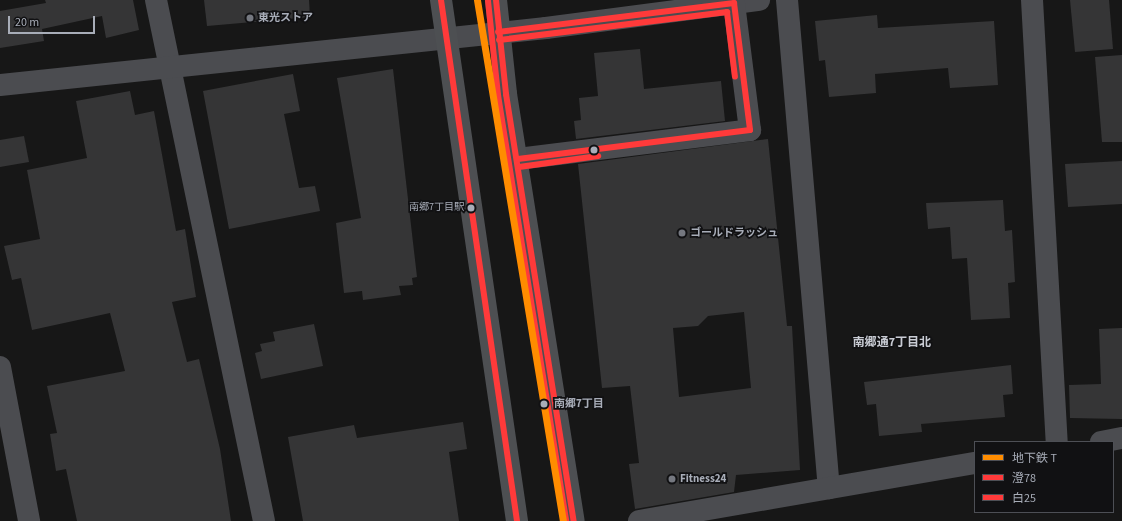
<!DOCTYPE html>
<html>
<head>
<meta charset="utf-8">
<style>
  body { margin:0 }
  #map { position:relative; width:1122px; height:521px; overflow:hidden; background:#171717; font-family:"Source Sans 3","Noto Sans JP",sans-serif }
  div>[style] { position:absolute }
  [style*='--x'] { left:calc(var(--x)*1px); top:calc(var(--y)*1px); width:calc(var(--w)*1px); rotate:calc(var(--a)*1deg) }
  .building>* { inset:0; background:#353536 }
  .minor>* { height:22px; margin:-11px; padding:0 11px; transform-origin:11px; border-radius:11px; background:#4b4c50 }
  .major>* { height:22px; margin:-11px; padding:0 11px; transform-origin:11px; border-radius:11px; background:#4d4f52 }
  .bus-1>* { height:6px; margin:-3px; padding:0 3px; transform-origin:3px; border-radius:3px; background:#ff3a3a }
  .bus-2>* { height:6px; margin:-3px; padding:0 3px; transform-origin:3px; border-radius:3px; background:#ff3a3a }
  .metro-1>* { height:7px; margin:-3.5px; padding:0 3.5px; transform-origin:3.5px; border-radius:3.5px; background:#ff8c00 }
  .dots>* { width:11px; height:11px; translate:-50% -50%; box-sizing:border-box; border:2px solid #111113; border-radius:50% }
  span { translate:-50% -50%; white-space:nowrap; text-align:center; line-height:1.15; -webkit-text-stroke:3.5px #111113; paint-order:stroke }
  .bus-label { font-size:10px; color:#a8adb8 }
  .right { translate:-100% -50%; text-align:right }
  .poi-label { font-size:11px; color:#a8adb8; font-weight:700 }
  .left { translate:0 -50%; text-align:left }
  .stop-label { font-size:11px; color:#a8adb8; font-weight:700 }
  .neighbourhood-label { font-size:12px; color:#c9ccd4; font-weight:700 }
  .legend { position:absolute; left:974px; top:441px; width:140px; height:72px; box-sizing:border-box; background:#111113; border:1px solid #4d4f55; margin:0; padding:5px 7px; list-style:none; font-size:12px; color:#a8adb8 }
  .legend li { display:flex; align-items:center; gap:8px; height:20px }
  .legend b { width:20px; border:1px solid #4d4f55 }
  .scale { position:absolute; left:8px; top:16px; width:87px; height:18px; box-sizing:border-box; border:2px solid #a8adb8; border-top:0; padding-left:5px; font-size:12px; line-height:14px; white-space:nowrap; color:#a8adb8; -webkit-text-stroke:3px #111113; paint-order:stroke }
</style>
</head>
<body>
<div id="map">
  <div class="building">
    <div style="clip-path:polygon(45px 0,133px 0,139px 30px,106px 38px,102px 16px,42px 29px,44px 41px,0 48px,0 11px,46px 3px)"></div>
    <div style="clip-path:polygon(204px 0,309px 0,310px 17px,207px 26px)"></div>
    <div style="clip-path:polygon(1070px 0,1109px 0,1113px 49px,1075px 52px)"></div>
    <div style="clip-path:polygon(877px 15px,878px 28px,994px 21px,998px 85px,950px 88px,948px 68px,875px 74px,876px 93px,829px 97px,825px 60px,819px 61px,815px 21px)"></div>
    <div style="clip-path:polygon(640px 49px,644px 89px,721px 81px,725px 121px,576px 139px,574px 121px,581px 120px,579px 98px,598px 96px,594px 53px)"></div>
    <div style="clip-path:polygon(1122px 55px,1122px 142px,1102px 142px,1095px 57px)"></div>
    <div style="clip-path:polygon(393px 69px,417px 277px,412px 278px,413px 285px,399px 286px,401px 295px,363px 300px,362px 291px,344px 293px,336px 223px,361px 218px,337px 78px)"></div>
    <div style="clip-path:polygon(293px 74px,300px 111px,284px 114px,299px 188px,315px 186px,320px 211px,229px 229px,203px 91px)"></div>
    <div style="clip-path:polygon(130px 91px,135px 115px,154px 111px,176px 231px,185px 229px,196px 297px,172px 302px,187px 362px,199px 359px,220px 449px,231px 521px,77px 521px,66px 469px,56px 471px,50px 434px,57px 433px,47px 386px,125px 371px,110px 313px,32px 330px,21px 278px,12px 280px,4px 246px,40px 239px,27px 170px,87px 158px,76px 101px)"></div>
    <div style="clip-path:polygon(24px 136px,29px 162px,0 167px,0 140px)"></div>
    <div style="clip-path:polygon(evenodd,768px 139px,787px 326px,792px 326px,800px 470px,736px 475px,734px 492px,635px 509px,629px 464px,639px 463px,630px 386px,602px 388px,578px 164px,768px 139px,744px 312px,751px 388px,679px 397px,673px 328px,698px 326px,708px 316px,744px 312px)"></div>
    <div style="clip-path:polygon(1122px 161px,1122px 204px,1068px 207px,1065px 164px)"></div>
    <div style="clip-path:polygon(1003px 200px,1005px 231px,1012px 230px,1015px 282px,1008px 283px,1010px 318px,971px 320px,967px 258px,952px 259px,950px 227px,928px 229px,926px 203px)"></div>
    <div style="clip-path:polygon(314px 324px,323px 366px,261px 379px,255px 353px,262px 351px,260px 344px,275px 341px,273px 332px)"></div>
    <div style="clip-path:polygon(1122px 328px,1122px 419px,1070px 418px,1069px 385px,1101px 384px,1099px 329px)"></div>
    <div style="clip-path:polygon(1011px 365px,1013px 394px,1003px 395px,1005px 417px,921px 424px,922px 432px,879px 436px,876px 404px,867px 405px,864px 382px)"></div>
    <div style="clip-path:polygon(463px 422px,467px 449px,449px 452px,459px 521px,303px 521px,288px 437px,354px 425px,357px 438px)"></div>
  </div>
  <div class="minor">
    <div style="--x:156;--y:0;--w:532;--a:78.29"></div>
    <div style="--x:787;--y:0;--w:490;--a:85.1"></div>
    <div style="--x:1032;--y:0;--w:443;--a:86.8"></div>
    <div style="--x:0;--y:85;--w:549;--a:-5.96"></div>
    <div style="--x:546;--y:28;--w:215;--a:-7.5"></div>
    <div style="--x:518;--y:159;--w:234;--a:-7.1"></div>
    <div style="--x:750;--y:130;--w:128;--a:-97.2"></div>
    <div style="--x:0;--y:367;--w:157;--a:79.3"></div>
    <div style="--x:1101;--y:442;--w:21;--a:-11"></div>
    <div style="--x:639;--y:521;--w:341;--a:-9.8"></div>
  </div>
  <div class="major">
    <div style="--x:441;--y:0;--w:527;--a:81.7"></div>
    <div style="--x:496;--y:0;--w:95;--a:83.9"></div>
    <div style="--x:506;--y:94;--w:432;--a:81"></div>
  </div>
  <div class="bus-1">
    <div style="--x:441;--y:0;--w:527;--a:81.7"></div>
    <div style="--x:496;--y:0;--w:95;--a:83.9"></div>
    <div style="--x:506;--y:94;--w:432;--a:81"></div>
    <div style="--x:498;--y:32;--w:238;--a:-7"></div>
    <div style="--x:734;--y:3;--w:128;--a:82.8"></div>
    <div style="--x:750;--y:130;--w:234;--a:172.9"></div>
  </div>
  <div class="bus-2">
    <div style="--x:488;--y:1;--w:95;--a:83.9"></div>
    <div style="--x:498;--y:95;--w:431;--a:80.9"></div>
    <div style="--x:499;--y:40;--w:230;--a:-7"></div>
    <div style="--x:727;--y:12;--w:65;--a:83"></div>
    <div style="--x:519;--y:167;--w:80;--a:-7.9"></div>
  </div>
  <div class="metro-1">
    <div style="--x:477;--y:0;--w:528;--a:80.63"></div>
  </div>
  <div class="dots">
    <div style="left:250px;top:18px;background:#757880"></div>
    <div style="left:594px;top:150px;background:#a8adb8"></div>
    <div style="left:471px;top:208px;background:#a8adb8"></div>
    <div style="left:682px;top:233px;background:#757880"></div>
    <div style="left:544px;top:404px;background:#a8adb8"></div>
    <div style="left:672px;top:479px;background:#757880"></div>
  </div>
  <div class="bus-label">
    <span class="right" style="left:464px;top:208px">南郷7丁目駅</span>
  </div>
  <div class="poi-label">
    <span class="left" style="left:258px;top:18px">東光ストア</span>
    <span class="left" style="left:690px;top:233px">ゴールドラッシュ</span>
    <span class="left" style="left:680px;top:479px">Fitness24</span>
  </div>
  <div class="stop-label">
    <span class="left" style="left:554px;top:404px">南郷7丁目</span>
  </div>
  <div class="neighbourhood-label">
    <span style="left:892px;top:343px">南郷通7丁目北</span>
  </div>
  <ul class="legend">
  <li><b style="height:5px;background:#ff8c00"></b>地下鉄 T</li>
  <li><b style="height:5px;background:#ff3a3a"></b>澄78</li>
  <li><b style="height:5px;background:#ff3a3a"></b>白25</li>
  </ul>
  <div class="scale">20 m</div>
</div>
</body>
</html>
